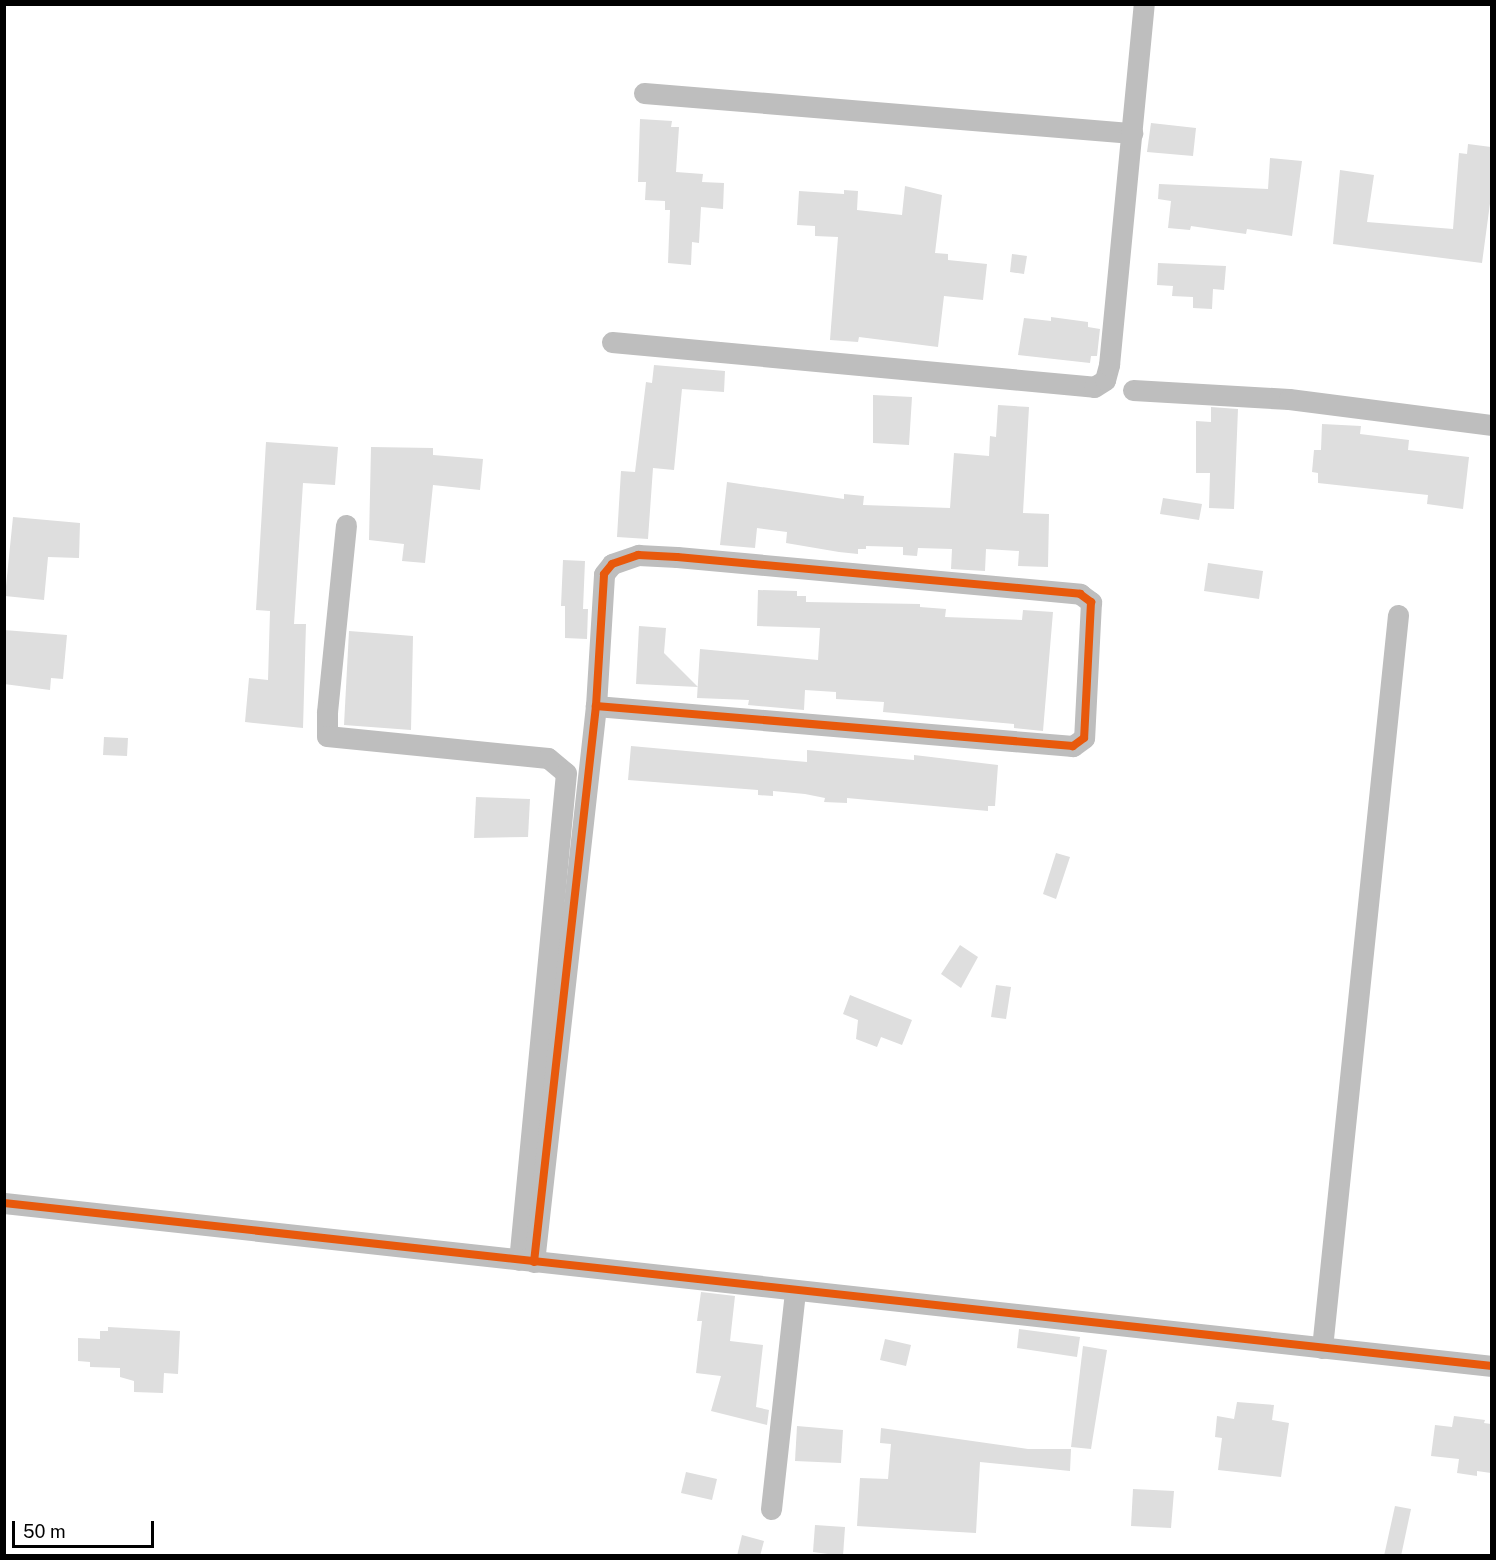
<!DOCTYPE html>
<html>
<head>
<meta charset="utf-8">
<style>
  body { margin:0 }
  #map { position:relative; width:1496px; height:1560px; overflow:hidden; background:#fff; font-family:"Public Sans",sans-serif }
  div>[style] { position:absolute }
  [style*='--x'] { left:calc(var(--x)*1px); top:calc(var(--y)*1px); width:calc(var(--w)*1px); rotate:calc(var(--a)*1deg) }
  .building>* { inset:0; background:#dedede }
  .minor>* { height:21px; margin:-10.5px; padding:0 10.5px; transform-origin:10.5px; border-radius:10.5px; background:#bebebe }
  .cycleway>* { height:8px; margin:-4px; padding:0 4px; transform-origin:4px; border-radius:4px; background:#e8590c }
  span { translate:-50% -50%; white-space:nowrap; text-align:center; line-height:1.15; -webkit-text-stroke:6px #fff; paint-order:stroke }
  .frame { position:absolute; inset:0; border:6px solid #000; pointer-events:none }
  .scale { position:absolute; left:12px; top:1521px; width:142px; height:27px; box-sizing:border-box; border:3px solid #000; border-top:0; padding-left:8px; font-size:18px; line-height:21px; white-space:nowrap; color:#000; -webkit-text-stroke:4px #fff; paint-order:stroke }
</style>
</head>
<body>
<div id="map">
  <div class="building">
    <div style="clip-path:polygon(640px 119px,672px 121px,671px 127px,679px 127px,676px 172px,703px 174px,702px 182px,724px 183px,723px 209px,701px 207px,699px 243px,692px 242px,691px 265px,668px 263px,670px 210px,665px 210px,665px 201px,645px 200px,646px 182px,638px 182px)"></div>
    <div style="clip-path:polygon(1151px 123px,1196px 128px,1193px 156px,1147px 152px)"></div>
    <div style="clip-path:polygon(1468px 144px,1491px 147px,1491px 196px,1482px 263px,1333px 244px,1340px 170px,1374px 175px,1367px 222px,1453px 229px,1459px 153px,1467px 154px)"></div>
    <div style="clip-path:polygon(1270px 158px,1302px 161px,1292px 236px,1247px 229px,1246px 234px,1191px 226px,1190px 230px,1168px 228px,1171px 201px,1158px 199px,1159px 184px,1268px 189px)"></div>
    <div style="clip-path:polygon(905px 186px,942px 195px,935px 253px,948px 254px,948px 260px,987px 264px,983px 300px,944px 296px,938px 347px,859px 337px,858px 342px,830px 340px,838px 237px,815px 236px,815px 226px,797px 225px,799px 191px,844px 194px,844px 190px,858px 191px,857px 210px,902px 215px)"></div>
    <div style="clip-path:polygon(1012px 254px,1027px 256px,1024px 274px,1010px 272px)"></div>
    <div style="clip-path:polygon(1158px 263px,1226px 266px,1224px 290px,1213px 289px,1212px 309px,1193px 308px,1193px 297px,1172px 296px,1173px 286px,1157px 285px)"></div>
    <div style="clip-path:polygon(1051px 317px,1088px 322px,1088px 327px,1100px 329px,1097px 356px,1091px 356px,1090px 363px,1018px 355px,1024px 318px,1051px 321px)"></div>
    <div style="clip-path:polygon(654px 365px,725px 371px,724px 392px,682px 389px,674px 470px,653px 468px,648px 539px,617px 537px,621px 471px,635px 472px,646px 382px,652px 383px)"></div>
    <div style="clip-path:polygon(873px 395px,912px 397px,909px 445px,873px 443px)"></div>
    <div style="clip-path:polygon(998px 405px,1029px 407px,1023px 513px,1049px 514px,1048px 567px,1018px 566px,1019px 551px,986px 549px,985px 571px,951px 569px,952px 549px,918px 548px,917px 556px,903px 555px,903px 547px,866px 546px,866px 549px,858px 549px,858px 554px,839px 552px,786px 543px,787px 532px,757px 528px,755px 548px,720px 545px,727px 482px,844px 499px,844px 494px,864px 496px,863px 505px,950px 508px,954px 453px,989px 456px,990px 436px,996px 437px)"></div>
    <div style="clip-path:polygon(1211px 407px,1238px 409px,1234px 509px,1209px 508px,1210px 473px,1196px 473px,1196px 421px,1211px 422px)"></div>
    <div style="clip-path:polygon(1322px 424px,1361px 426px,1360px 434px,1409px 440px,1408px 450px,1469px 457px,1463px 509px,1427px 504px,1428px 495px,1318px 483px,1318px 473px,1312px 472px,1314px 450px,1321px 450px)"></div>
    <div style="clip-path:polygon(266px 442px,338px 447px,335px 485px,303px 483px,294px 624px,306px 624px,303px 728px,245px 722px,249px 678px,268px 680px,270px 611px,256px 610px)"></div>
    <div style="clip-path:polygon(371px 447px,433px 448px,433px 455px,483px 459px,480px 490px,433px 485px,425px 563px,402px 561px,404px 544px,369px 540px)"></div>
    <div style="clip-path:polygon(1163px 498px,1202px 504px,1199px 520px,1160px 514px)"></div>
    <div style="clip-path:polygon(13px 517px,80px 523px,79px 558px,48px 557px,44px 600px,5px 596px)"></div>
    <div style="clip-path:polygon(563px 560px,585px 561px,583px 609px,588px 609px,587px 639px,565px 638px,565px 606px,561px 606px)"></div>
    <div style="clip-path:polygon(1208px 563px,1263px 571px,1259px 599px,1204px 591px)"></div>
    <div style="clip-path:polygon(758px 590px,797px 591px,797px 596px,806px 596px,806px 602px,920px 604px,920px 607px,946px 609px,945px 617px,1022px 620px,1023px 610px,1053px 612px,1043px 731px,1014px 728px,1014px 724px,883px 712px,884px 702px,836px 699px,836px 692px,805px 690px,804px 710px,748px 705px,749px 700px,697px 698px,700px 649px,818px 660px,820px 628px,757px 626px)"></div>
    <div style="clip-path:polygon(639px 626px,666px 628px,664px 653px,698px 687px,636px 684px)"></div>
    <div style="clip-path:polygon(4px 630px,67px 635px,63px 679px,51px 678px,50px 690px,4px 684px)"></div>
    <div style="clip-path:polygon(349px 631px,413px 636px,411px 730px,344px 725px)"></div>
    <div style="clip-path:polygon(104px 737px,128px 738px,127px 756px,103px 755px)"></div>
    <div style="clip-path:polygon(631px 746px,807px 762px,807px 750px,914px 760px,914px 755px,931px 757px,998px 765px,995px 806px,988px 806px,988px 811px,847px 798px,847px 803px,824px 802px,825px 798px,805px 794px,773px 791px,773px 796px,758px 795px,758px 790px,628px 780px)"></div>
    <div style="clip-path:polygon(476px 797px,530px 799px,528px 837px,474px 838px)"></div>
    <div style="clip-path:polygon(1056px 853px,1070px 857px,1056px 899px,1043px 894px)"></div>
    <div style="clip-path:polygon(960px 945px,978px 957px,961px 988px,941px 974px)"></div>
    <div style="clip-path:polygon(996px 985px,1011px 987px,1006px 1019px,991px 1017px)"></div>
    <div style="clip-path:polygon(850px 995px,912px 1020px,902px 1045px,881px 1037px,877px 1047px,856px 1039px,858px 1020px,843px 1014px)"></div>
    <div style="clip-path:polygon(701px 1292px,735px 1296px,730px 1341px,763px 1345px,756px 1407px,769px 1410px,767px 1425px,711px 1411px,721px 1376px,696px 1373px,702px 1321px,697px 1321px)"></div>
    <div style="clip-path:polygon(108px 1327px,180px 1331px,178px 1374px,164px 1373px,163px 1393px,134px 1392px,134px 1381px,120px 1377px,120px 1368px,90px 1367px,90px 1362px,78px 1361px,78px 1338px,100px 1339px,100px 1331px,108px 1331px)"></div>
    <div style="clip-path:polygon(1019px 1329px,1080px 1337px,1077px 1357px,1017px 1348px)"></div>
    <div style="clip-path:polygon(885px 1339px,911px 1345px,906px 1366px,880px 1360px)"></div>
    <div style="clip-path:polygon(1083px 1346px,1107px 1350px,1091px 1449px,1071px 1447px)"></div>
    <div style="clip-path:polygon(1237px 1402px,1274px 1405px,1272px 1420px,1289px 1423px,1281px 1477px,1218px 1470px,1222px 1438px,1215px 1437px,1217px 1416px,1234px 1419px)"></div>
    <div style="clip-path:polygon(1454px 1416px,1485px 1420px,1484px 1423px,1491px 1424px,1491px 1473px,1477px 1471px,1477px 1476px,1457px 1473px,1459px 1459px,1431px 1456px,1435px 1425px,1452px 1427px)"></div>
    <div style="clip-path:polygon(797px 1426px,843px 1430px,841px 1463px,795px 1461px)"></div>
    <div style="clip-path:polygon(881px 1428px,1028px 1449px,1071px 1449px,1070px 1471px,980px 1462px,976px 1533px,857px 1526px,860px 1478px,888px 1479px,891px 1444px,880px 1443px)"></div>
    <div style="clip-path:polygon(686px 1472px,717px 1479px,712px 1500px,681px 1493px)"></div>
    <div style="clip-path:polygon(1133px 1489px,1174px 1491px,1171px 1528px,1131px 1526px)"></div>
    <div style="clip-path:polygon(1395px 1506px,1411px 1509px,1401px 1556px,1384px 1556px)"></div>
    <div style="clip-path:polygon(815px 1525px,845px 1527px,843px 1556px,813px 1552px)"></div>
    <div style="clip-path:polygon(742px 1535px,764px 1541px,760px 1556px,737px 1556px)"></div>
  </div>
  <div class="minor">
    <div style="--x:644;--y:93;--w:490;--a:4.7"></div>
    <div style="--x:612;--y:342;--w:484;--a:5.3"></div>
    <div style="--x:1094;--y:387;--w:13;--a:-32"></div>
    <div style="--x:1105;--y:380;--w:16;--a:-75"></div>
    <div style="--x:1109;--y:365;--w:363;--a:-84.5"></div>
    <div style="--x:1133;--y:390;--w:156;--a:3.3"></div>
    <div style="--x:1289;--y:399;--w:205;--a:7.3"></div>
    <div style="--x:346;--y:525;--w:188;--a:95.8"></div>
    <div style="--x:327;--y:712;--w:24;--a:90"></div>
    <div style="--x:327;--y:736;--w:222;--a:5.7"></div>
    <div style="--x:548;--y:758;--w:23;--a:40"></div>
    <div style="--x:566;--y:773;--w:489;--a:95.5"></div>
    <div style="--x:4;--y:1203;--w:1497;--a:6.25"></div>
    <div style="--x:534;--y:1262;--w:559;--a:-83.64"></div>
    <div style="--x:596;--y:706;--w:132;--a:-86.5"></div>
    <div style="--x:604;--y:574;--w:13;--a:-51"></div>
    <div style="--x:612;--y:564;--w:28;--a:-19"></div>
    <div style="--x:638;--y:555;--w:39;--a:3"></div>
    <div style="--x:677;--y:557;--w:405;--a:5.2"></div>
    <div style="--x:1080;--y:594;--w:14;--a:36"></div>
    <div style="--x:1091;--y:602;--w:136;--a:92.9"></div>
    <div style="--x:1084;--y:738;--w:14;--a:144"></div>
    <div style="--x:1073;--y:746;--w:479;--a:-175.2"></div>
    <div style="--x:1322;--y:1348;--w:737;--a:-84.08"></div>
    <div style="--x:771;--y:1509;--w:220;--a:-83.7"></div>
  </div>
  <div class="cycleway">
    <div style="--x:4;--y:1203;--w:1497;--a:6.25"></div>
    <div style="--x:534;--y:1262;--w:559;--a:-83.64"></div>
    <div style="--x:596;--y:706;--w:132;--a:-86.5"></div>
    <div style="--x:604;--y:574;--w:13;--a:-51"></div>
    <div style="--x:612;--y:564;--w:28;--a:-19"></div>
    <div style="--x:638;--y:555;--w:39;--a:3"></div>
    <div style="--x:677;--y:557;--w:405;--a:5.2"></div>
    <div style="--x:1080;--y:594;--w:14;--a:36"></div>
    <div style="--x:1091;--y:602;--w:136;--a:92.9"></div>
    <div style="--x:1084;--y:738;--w:14;--a:144"></div>
    <div style="--x:1073;--y:746;--w:479;--a:-175.2"></div>
  </div>
  <div class="frame"></div>
  <div class="scale">50 m</div>
</div>
</body>
</html>
